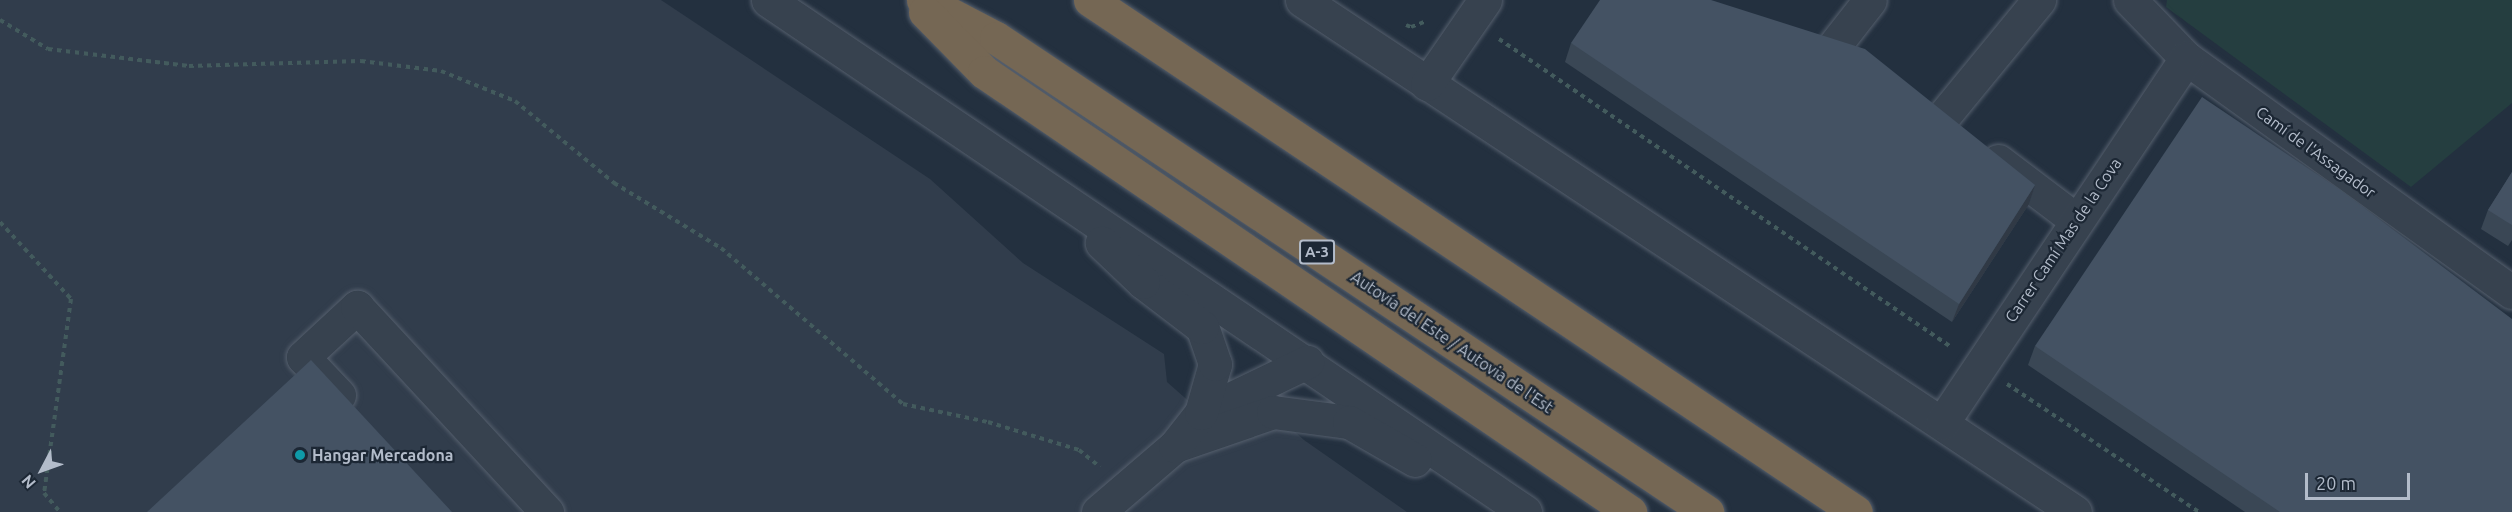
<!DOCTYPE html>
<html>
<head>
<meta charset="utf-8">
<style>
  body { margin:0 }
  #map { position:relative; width:2512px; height:512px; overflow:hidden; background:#23303f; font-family:Ubuntu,sans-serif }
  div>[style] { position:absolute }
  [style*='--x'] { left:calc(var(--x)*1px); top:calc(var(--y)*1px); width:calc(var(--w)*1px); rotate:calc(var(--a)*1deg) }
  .airport>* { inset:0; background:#313d4c }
  .green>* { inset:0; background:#253e40 }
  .path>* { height:4px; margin-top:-2px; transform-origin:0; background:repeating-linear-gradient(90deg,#435b5d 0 4.5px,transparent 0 9px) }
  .roads { filter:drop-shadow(0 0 2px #555f6d) drop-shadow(0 0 2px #555f6d) }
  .minor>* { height:33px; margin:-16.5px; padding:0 16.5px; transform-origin:16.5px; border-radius:16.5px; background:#37424f }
  .highway>* { height:33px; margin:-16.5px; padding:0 16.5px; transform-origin:16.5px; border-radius:16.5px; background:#756754 }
  .wall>* { inset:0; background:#3a4755 }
  .shaded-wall>* { inset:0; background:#303945 }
  .building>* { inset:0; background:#445263 }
  .dots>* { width:16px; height:16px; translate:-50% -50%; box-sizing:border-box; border:3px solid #1c2734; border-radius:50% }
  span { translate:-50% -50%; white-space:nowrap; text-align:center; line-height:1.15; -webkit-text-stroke:4.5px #1c2734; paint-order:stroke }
  .shield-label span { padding:2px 4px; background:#1c2734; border:2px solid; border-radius:4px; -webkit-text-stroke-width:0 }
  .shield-label { font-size:15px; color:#b3bcca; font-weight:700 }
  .street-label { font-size:16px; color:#b3bcca }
  .poi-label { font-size:16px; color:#b3bcca; font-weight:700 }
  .left { translate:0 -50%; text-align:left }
  .north { position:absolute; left:12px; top:440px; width:60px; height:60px; -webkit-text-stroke:4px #1c2734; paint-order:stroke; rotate:229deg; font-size:16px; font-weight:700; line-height:24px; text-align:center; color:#b3bcca }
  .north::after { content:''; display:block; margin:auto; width:21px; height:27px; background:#b3bcca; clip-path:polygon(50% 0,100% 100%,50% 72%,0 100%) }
  .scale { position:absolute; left:2305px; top:473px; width:105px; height:27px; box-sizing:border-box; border:3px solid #b3bcca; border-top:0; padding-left:8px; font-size:18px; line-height:21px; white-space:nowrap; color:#b3bcca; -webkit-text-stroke:4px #1c2734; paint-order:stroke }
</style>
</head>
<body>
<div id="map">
  <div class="airport">
    <div style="clip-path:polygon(0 0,661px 0,930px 179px,1023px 263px,1164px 354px,1167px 382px,1201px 412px,1273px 412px,1304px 440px,1407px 512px,0 512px)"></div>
  </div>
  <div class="green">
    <div style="clip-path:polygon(2167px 0,2512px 0,2512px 103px,2411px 187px,2166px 7px)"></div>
  </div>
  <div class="path">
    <div style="--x:0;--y:20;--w:56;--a:31.1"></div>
    <div style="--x:48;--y:49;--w:142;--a:6.9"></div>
    <div style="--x:189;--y:66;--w:172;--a:-1.7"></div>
    <div style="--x:361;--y:61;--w:81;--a:7.1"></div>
    <div style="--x:441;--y:71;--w:80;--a:22.1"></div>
    <div style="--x:515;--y:101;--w:129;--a:39.6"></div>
    <div style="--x:614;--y:183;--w:125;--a:31.3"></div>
    <div style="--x:721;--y:248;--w:240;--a:40.6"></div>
    <div style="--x:903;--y:404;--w:87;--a:12"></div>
    <div style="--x:988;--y:422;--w:95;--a:17.1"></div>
    <div style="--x:1079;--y:450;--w:27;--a:39"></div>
    <div style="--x:1406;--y:25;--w:5;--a:22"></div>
    <div style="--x:1411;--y:27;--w:17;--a:-21"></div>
    <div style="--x:1499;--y:39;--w:547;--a:34.27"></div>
    <div style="--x:0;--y:222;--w:105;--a:47.3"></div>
    <div style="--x:71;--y:299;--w:196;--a:97.9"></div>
    <div style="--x:44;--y:493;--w:25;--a:50"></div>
    <div style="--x:2007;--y:384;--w:231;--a:33.7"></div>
  </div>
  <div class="roads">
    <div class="minor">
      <div style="--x:768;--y:0;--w:914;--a:34.07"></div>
      <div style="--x:1302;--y:0;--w:927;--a:33.52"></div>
      <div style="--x:2130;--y:0;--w:81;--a:46"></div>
      <div style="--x:2186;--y:58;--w:401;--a:35.7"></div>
      <div style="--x:1834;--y:46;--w:58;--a:-52"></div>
      <div style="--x:1427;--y:84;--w:102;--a:-55.4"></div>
      <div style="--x:1942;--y:118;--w:153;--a:-50.6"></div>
      <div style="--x:1998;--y:161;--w:98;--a:37.1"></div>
      <div style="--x:339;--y:395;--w:52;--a:-133.5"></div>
      <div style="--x:303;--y:357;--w:74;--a:-42.8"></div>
      <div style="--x:357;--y:307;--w:280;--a:47.2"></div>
      <div style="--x:1201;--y:413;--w:118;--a:-25.7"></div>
      <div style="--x:1942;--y:423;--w:439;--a:-56.2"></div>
      <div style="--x:1175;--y:446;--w:104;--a:-19.1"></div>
      <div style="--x:1273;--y:412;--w:77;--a:7.5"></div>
      <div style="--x:1349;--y:422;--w:76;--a:29.9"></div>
      <div style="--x:1098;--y:512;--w:101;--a:-40.6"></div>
      <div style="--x:1175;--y:446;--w:42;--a:-51.8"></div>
      <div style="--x:1201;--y:413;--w:51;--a:-74.1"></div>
      <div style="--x:1215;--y:364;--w:39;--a:-109"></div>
      <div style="--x:1202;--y:327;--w:74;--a:-142.7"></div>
      <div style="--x:1143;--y:282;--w:57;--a:-136.4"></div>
    </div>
    <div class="highway">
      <div style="--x:923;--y:0;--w:82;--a:27.5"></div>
      <div style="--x:996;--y:38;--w:855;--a:33.69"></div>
      <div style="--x:1090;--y:0;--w:921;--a:33.76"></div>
      <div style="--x:925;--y:12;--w:84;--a:45.5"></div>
      <div style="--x:984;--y:72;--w:782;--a:34.26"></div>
    </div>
  </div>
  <div class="wall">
    <div style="clip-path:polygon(1571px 43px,2035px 185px,2029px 204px,1952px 322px,1565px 62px)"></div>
    <div style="clip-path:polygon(2512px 172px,2512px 240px,2508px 246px,2481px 229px,2488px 210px)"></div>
    <div style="clip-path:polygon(2035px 346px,2512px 512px,2245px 512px,2028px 365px)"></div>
  </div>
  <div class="shaded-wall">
    <div style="clip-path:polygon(2035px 185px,2029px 204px,1952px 322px,1959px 304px)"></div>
  </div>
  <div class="building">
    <div style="clip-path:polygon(1600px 0,1711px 0,1865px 49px,2035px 185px,1959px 304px,1571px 43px)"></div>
    <div style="clip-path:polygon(2202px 97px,2342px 191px,2512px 319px,2512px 512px,2280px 512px,2035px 346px)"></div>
    <div style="clip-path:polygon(2512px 172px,2512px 225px,2488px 210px)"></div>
    <div style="clip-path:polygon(311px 360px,452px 512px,147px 512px)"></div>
  </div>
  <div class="dots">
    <div style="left:300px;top:455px;background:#0f9aa8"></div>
  </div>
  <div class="shield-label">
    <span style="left:1317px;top:252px">A-3</span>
  </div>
  <div class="street-label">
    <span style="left:2316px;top:152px;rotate:36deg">Camí de l'Assagador</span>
    <span style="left:2063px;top:240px;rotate:-56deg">Carrer Camí Mas de la Cova</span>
    <span style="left:1452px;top:342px;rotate:34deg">Autovía del Este / Autovia de l'Est</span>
  </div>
  <div class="poi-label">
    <span class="left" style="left:312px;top:455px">Hangar Mercadona</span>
  </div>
  <div class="north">N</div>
  <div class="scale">20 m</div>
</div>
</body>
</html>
